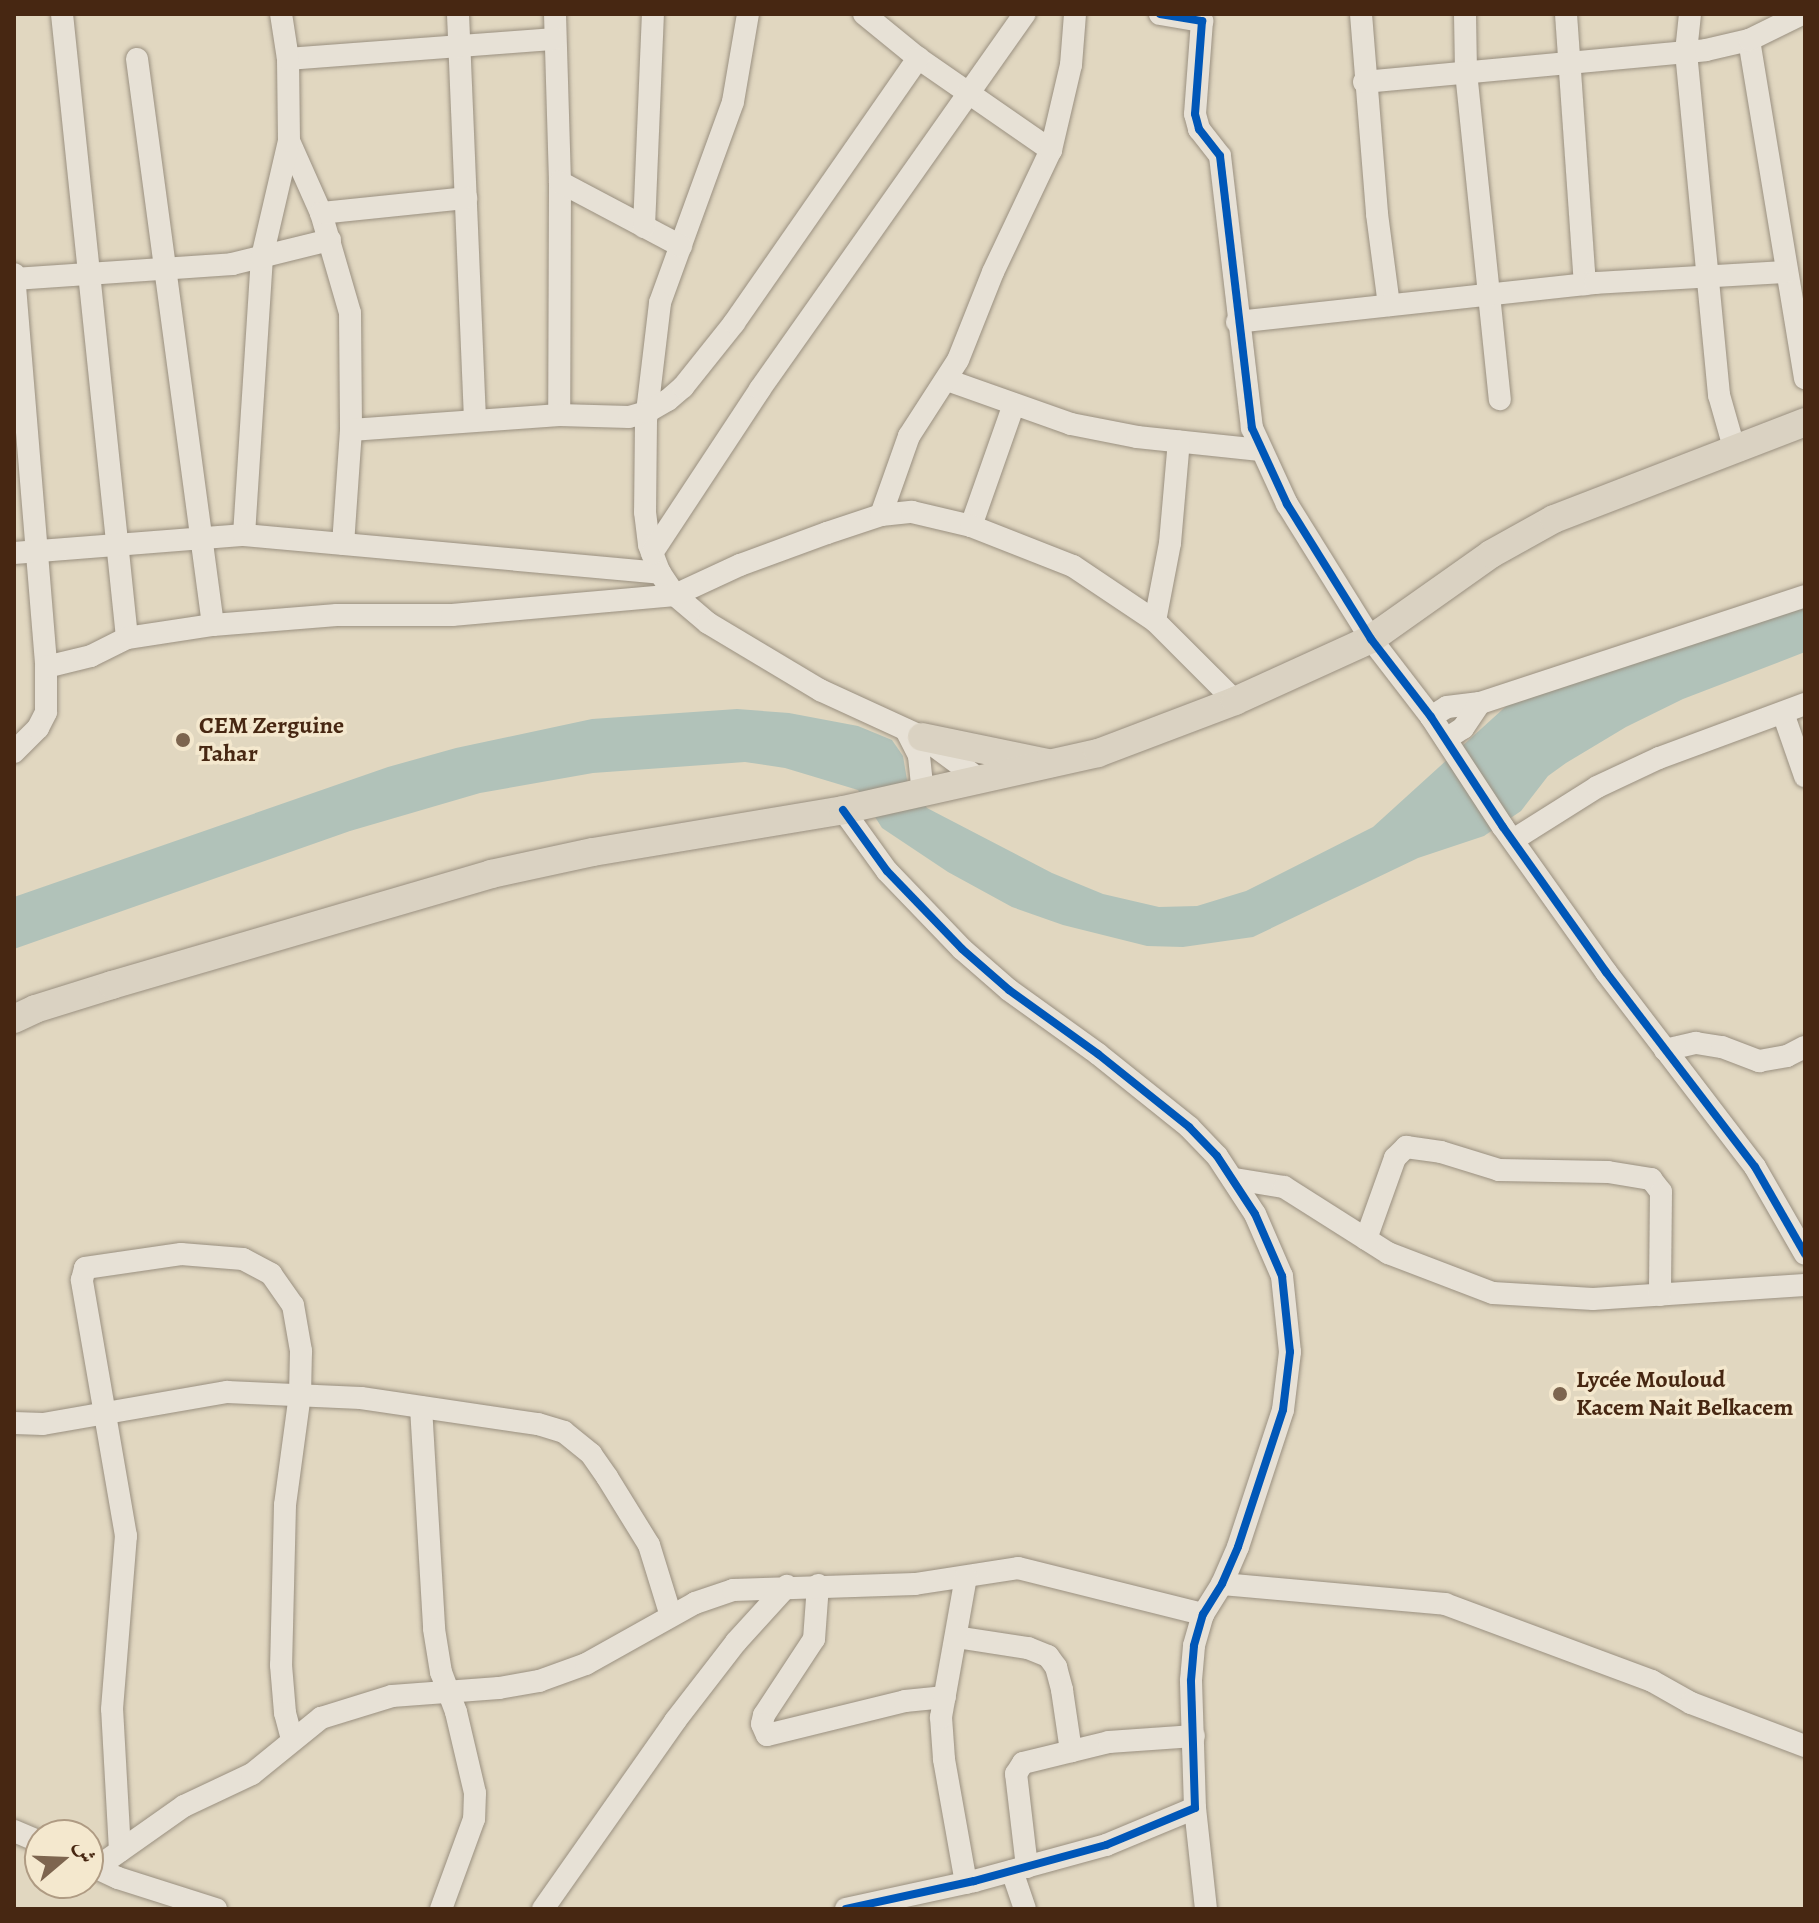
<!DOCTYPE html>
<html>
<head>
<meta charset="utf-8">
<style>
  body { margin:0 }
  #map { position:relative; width:1819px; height:1923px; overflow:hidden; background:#e1d7c0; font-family:Alegreya,Amiri,serif }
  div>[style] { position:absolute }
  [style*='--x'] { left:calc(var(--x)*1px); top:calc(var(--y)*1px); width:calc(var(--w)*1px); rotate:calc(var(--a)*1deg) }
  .water>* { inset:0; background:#b1c2b9 }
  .roads { filter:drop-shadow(0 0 2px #9a9080) drop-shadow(0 0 2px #9a9080) }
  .minor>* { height:22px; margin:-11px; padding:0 11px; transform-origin:11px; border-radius:11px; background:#e7e1d6 }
  .major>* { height:28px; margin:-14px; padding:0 14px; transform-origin:14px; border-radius:14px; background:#dad2c2 }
  .cycleway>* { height:8px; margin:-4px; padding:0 4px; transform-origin:4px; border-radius:4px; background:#0057b8 }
  .dots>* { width:22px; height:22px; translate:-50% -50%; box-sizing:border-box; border:4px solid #f4e8ce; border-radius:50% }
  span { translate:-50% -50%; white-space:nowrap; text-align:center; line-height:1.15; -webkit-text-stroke:7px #f4e8ce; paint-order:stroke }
  .poi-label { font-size:24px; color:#472712; font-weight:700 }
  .left { translate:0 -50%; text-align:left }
  .frame { position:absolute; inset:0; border:16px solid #472712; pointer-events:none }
  .north { position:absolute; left:24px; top:1819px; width:80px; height:80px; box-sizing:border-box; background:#f4e8ce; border:2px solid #af9b83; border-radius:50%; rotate:71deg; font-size:22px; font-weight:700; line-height:32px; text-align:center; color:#472712 }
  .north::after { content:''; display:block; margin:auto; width:28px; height:36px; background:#7d654f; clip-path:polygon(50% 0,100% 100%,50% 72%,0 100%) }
</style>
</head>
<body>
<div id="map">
  <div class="water">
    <div style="clip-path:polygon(1805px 605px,1805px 652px,1683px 699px,1626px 727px,1566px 763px,1548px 776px,1521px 811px,1484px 836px,1418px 858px,1253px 937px,1183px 947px,1147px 946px,1063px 925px,1012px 907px,948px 872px,882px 828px,858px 790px,785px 768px,745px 762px,593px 773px,480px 793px,350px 831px,14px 949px,14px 897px,388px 767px,456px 748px,592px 719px,737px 709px,789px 713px,858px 726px,892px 740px,903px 756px,907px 780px,927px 808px,1052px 873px,1103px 894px,1159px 907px,1197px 906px,1246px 891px,1373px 827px,1514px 699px)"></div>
  </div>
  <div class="roads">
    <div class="minor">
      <div style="--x:62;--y:14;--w:627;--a:84.05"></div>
      <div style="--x:458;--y:14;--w:405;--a:87.6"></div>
      <div style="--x:555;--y:14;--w:168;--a:88.3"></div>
      <div style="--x:560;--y:182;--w:233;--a:90.2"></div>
      <div style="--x:748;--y:14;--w:89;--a:99.7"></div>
      <div style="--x:733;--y:102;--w:214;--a:110"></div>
      <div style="--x:660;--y:303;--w:119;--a:96.8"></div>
      <div style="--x:646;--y:421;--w:91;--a:90.6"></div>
      <div style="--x:645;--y:512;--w:33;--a:83"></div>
      <div style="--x:649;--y:545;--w:30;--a:69"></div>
      <div style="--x:660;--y:573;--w:27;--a:56"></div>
      <div style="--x:675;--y:595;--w:43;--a:40.3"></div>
      <div style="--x:708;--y:623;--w:131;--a:30.9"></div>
      <div style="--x:820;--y:690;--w:112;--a:24.7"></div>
      <div style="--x:922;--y:737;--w:74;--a:36.3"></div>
      <div style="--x:864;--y:14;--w:70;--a:39.2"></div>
      <div style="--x:918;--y:58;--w:162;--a:34.7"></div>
      <div style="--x:1160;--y:14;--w:43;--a:9.5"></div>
      <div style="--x:1202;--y:21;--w:93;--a:94.3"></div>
      <div style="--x:1195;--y:114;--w:16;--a:75"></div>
      <div style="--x:1199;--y:129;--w:34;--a:52"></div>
      <div style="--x:1220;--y:156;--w:274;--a:83.3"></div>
      <div style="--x:1252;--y:428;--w:84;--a:65.3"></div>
      <div style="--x:1287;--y:504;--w:159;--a:58.1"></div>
      <div style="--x:1371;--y:639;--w:98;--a:52.4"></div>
      <div style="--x:1431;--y:717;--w:131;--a:56.8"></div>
      <div style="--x:1503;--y:827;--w:178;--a:54.6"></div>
      <div style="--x:1606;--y:972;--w:245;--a:52.6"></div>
      <div style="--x:1755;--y:1167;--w:100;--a:60.1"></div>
      <div style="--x:1361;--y:14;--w:201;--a:85.4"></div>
      <div style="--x:1377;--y:214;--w:92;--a:82.5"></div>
      <div style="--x:1465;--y:14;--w:58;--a:89"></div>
      <div style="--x:1466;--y:72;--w:329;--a:84.1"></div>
      <div style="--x:1566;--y:14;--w:271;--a:86"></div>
      <div style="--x:1690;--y:14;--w:38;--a:96"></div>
      <div style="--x:1686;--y:52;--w:345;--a:84.5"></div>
      <div style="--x:1719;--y:395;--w:58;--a:74.1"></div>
      <div style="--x:1749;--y:40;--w:343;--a:80.6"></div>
      <div style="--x:137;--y:59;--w:571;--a:82.35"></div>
      <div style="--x:288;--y:59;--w:267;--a:-4.3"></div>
      <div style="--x:1364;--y:82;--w:343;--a:-5.3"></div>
      <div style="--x:1706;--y:50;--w:44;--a:-13.1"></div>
      <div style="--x:1749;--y:40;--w:59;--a:-26.1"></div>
      <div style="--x:289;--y:141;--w:79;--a:66"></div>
      <div style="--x:321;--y:213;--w:104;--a:73.8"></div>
      <div style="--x:350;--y:313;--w:117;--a:89.5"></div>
      <div style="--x:351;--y:430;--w:114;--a:94"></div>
      <div style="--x:560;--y:182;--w:137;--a:27.9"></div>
      <div style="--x:321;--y:213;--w:146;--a:-5.9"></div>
      <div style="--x:644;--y:227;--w:213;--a:-87.6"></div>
      <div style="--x:14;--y:274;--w:394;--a:85.3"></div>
      <div style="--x:14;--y:279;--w:219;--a:-3.9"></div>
      <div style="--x:232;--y:264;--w:101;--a:-13.8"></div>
      <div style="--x:1237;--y:322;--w:360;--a:-6.2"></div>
      <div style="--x:1595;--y:283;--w:192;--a:-3.3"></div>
      <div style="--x:947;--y:380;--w:132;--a:19.5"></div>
      <div style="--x:1071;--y:424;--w:67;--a:11.1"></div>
      <div style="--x:1137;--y:437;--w:124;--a:6"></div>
      <div style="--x:351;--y:430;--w:209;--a:-4.1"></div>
      <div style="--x:559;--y:415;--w:70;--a:1.6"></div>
      <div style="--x:629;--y:417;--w:19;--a:-16"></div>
      <div style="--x:647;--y:412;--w:24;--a:-30"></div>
      <div style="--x:668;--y:400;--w:20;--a:-41"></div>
      <div style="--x:683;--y:387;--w:82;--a:-51.4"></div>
      <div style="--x:734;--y:323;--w:323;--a:-55.2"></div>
      <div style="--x:881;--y:515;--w:84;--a:-70.5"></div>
      <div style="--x:909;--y:436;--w:90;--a:-57.2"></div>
      <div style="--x:958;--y:360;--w:95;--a:-68.3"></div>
      <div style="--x:993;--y:272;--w:135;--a:-64.6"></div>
      <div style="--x:1051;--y:150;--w:87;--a:-76.8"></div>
      <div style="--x:1071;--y:65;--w:51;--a:-85.5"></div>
      <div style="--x:971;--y:526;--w:129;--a:-70.6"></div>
      <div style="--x:244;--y:535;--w:279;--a:-86.3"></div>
      <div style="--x:262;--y:257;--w:119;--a:-76.9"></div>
      <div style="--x:289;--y:141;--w:82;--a:-90.7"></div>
      <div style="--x:288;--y:59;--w:46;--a:-98.8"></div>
      <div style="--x:14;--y:553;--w:231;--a:-4.5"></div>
      <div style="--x:244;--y:535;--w:418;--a:5.2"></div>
      <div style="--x:652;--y:553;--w:196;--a:-56.6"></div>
      <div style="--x:760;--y:389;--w:459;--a:-54.8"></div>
      <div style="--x:1155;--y:621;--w:79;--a:-79.1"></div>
      <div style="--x:1170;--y:543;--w:102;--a:-85"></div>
      <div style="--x:1783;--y:713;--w:67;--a:70.8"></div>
      <div style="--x:1431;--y:717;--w:19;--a:-32"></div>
      <div style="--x:1447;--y:707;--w:33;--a:-7"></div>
      <div style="--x:1480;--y:703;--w:342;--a:-18.2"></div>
      <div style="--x:906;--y:730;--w:29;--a:63"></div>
      <div style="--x:919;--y:756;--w:36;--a:84"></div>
      <div style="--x:1446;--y:739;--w:20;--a:-33"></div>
      <div style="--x:1463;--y:728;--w:30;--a:-56"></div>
      <div style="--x:14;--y:752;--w:34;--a:-45"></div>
      <div style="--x:38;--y:728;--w:18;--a:-63"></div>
      <div style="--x:46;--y:712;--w:45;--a:-90"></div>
      <div style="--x:46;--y:667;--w:46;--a:-13.7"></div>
      <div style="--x:91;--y:656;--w:40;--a:-26.6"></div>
      <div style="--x:127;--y:638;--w:87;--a:-8.6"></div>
      <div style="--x:213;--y:625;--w:124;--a:-4.6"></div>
      <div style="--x:337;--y:615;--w:115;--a:0"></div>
      <div style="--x:452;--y:615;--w:224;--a:-5.1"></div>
      <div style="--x:675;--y:595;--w:72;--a:-24.8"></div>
      <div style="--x:740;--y:565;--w:93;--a:-20.2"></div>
      <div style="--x:827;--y:533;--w:57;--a:-18.4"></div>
      <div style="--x:881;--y:515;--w:31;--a:-6"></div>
      <div style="--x:912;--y:512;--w:61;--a:13.3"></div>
      <div style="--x:971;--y:526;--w:110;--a:21.4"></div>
      <div style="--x:1073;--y:566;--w:99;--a:33.9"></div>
      <div style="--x:1155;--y:621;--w:113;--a:45"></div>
      <div style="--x:843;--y:810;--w:75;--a:54.2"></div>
      <div style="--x:887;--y:871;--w:108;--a:46.1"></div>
      <div style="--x:962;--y:949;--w:62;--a:41.1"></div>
      <div style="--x:1009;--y:990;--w:110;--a:35.7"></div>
      <div style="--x:1098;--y:1054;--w:117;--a:38.7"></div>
      <div style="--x:1189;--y:1127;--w:40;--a:46"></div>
      <div style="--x:1217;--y:1156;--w:69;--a:56.8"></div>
      <div style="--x:1255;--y:1214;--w:68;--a:66.5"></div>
      <div style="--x:1282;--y:1276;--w:76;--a:84"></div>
      <div style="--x:1290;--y:1352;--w:58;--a:96.9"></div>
      <div style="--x:1283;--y:1410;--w:144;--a:108.2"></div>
      <div style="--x:1238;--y:1547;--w:40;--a:113.4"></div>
      <div style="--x:1222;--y:1584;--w:36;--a:122"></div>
      <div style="--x:1203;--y:1614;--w:33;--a:106"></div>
      <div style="--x:1194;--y:1646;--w:35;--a:95"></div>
      <div style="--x:1191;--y:1681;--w:127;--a:88.2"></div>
      <div style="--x:1195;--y:1808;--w:96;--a:157.4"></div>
      <div style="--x:1106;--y:1845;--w:137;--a:164.7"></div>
      <div style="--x:974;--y:1881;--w:131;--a:167.7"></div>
      <div style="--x:1513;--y:840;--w:99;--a:-32.2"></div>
      <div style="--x:1597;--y:787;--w:68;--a:-25.1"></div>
      <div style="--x:1659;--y:758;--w:156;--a:-20.3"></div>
      <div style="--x:1665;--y:1050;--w:32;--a:-13"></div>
      <div style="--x:1696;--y:1043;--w:26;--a:9"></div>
      <div style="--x:1722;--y:1047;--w:40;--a:21"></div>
      <div style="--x:1759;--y:1061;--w:28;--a:-10"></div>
      <div style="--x:1787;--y:1056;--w:20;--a:-27"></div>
      <div style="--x:1235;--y:1179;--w:50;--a:9.3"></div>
      <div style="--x:1284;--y:1187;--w:123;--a:32.4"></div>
      <div style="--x:1388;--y:1253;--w:112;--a:20.9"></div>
      <div style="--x:1493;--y:1293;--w:100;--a:3.4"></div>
      <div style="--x:1593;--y:1299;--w:212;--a:-3.8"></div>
      <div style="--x:1366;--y:1239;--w:86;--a:-70.3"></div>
      <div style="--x:1395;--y:1158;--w:16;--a:-45"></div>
      <div style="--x:1406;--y:1147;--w:35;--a:8"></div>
      <div style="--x:1441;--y:1152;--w:61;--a:17.2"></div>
      <div style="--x:1499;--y:1170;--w:109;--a:1.1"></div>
      <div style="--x:1608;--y:1172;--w:44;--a:9.2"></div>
      <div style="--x:1651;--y:1179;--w:16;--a:52"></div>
      <div style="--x:1661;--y:1192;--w:103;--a:90.6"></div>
      <div style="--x:421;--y:1407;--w:222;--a:86.6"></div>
      <div style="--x:434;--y:1629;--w:44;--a:80.8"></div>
      <div style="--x:441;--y:1672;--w:43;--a:69.4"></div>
      <div style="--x:456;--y:1712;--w:83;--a:76.8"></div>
      <div style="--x:475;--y:1793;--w:26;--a:92"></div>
      <div style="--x:474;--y:1819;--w:96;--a:110.1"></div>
      <div style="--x:14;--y:1423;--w:29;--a:2"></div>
      <div style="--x:43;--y:1424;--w:187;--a:-9.9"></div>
      <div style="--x:227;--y:1392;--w:134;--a:2.6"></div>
      <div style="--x:361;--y:1398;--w:179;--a:8.4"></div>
      <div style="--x:538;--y:1424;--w:27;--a:17"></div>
      <div style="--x:564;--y:1432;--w:35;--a:39"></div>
      <div style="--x:591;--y:1454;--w:28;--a:55"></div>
      <div style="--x:607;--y:1477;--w:80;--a:58.3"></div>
      <div style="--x:649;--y:1545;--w:74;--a:72.8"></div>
      <div style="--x:1222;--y:1584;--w:224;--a:5.1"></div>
      <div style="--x:1445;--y:1604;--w:221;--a:20.4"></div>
      <div style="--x:1652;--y:1681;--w:45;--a:29.4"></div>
      <div style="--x:1691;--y:1703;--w:122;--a:20.7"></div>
      <div style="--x:818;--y:1585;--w:54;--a:94.2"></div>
      <div style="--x:814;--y:1639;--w:91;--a:123.3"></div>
      <div style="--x:764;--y:1715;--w:9;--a:103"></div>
      <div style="--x:762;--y:1724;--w:12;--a:66"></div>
      <div style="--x:767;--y:1735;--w:142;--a:-13.8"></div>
      <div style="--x:905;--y:1701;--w:40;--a:-5.7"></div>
      <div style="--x:956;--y:1637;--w:73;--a:8.7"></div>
      <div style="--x:1028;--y:1648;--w:22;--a:22"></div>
      <div style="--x:1048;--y:1656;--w:14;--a:54"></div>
      <div style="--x:1056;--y:1667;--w:24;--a:75"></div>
      <div style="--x:1062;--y:1690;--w:62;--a:81.6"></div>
      <div style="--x:1195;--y:1808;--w:102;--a:83.8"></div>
      <div style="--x:14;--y:1831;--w:28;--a:23"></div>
      <div style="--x:120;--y:1851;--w:142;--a:-93.2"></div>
      <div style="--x:112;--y:1709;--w:174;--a:-85.4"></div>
      <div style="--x:126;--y:1536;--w:260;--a:-99.8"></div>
      <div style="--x:82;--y:1280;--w:12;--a:-76"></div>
      <div style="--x:85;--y:1268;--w:97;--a:-8.3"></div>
      <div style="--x:181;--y:1254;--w:62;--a:4.6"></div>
      <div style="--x:243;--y:1259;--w:32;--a:28"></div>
      <div style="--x:271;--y:1274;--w:38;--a:55"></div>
      <div style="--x:293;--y:1305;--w:47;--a:80.1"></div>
      <div style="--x:301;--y:1351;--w:43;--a:91.3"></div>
      <div style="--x:300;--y:1394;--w:112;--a:97.7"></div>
      <div style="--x:285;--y:1505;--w:160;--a:91.4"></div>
      <div style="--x:281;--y:1665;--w:48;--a:85.2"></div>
      <div style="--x:285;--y:1713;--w:28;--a:75"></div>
      <div style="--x:88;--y:1864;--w:33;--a:25"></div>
      <div style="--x:118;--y:1878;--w:103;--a:17.6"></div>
      <div style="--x:1027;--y:1867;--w:94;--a:-96.7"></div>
      <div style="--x:1016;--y:1774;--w:13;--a:-58"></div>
      <div style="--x:1023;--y:1763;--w:89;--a:-13.7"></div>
      <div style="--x:1109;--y:1742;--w:85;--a:-4"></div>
      <div style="--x:96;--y:1868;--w:108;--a:-35.2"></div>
      <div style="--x:184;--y:1806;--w:75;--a:-25.2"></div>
      <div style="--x:252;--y:1774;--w:89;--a:-39.1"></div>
      <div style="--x:321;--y:1718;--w:74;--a:-17.2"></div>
      <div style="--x:392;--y:1696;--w:107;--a:-4.3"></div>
      <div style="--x:499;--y:1688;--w:41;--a:-9.9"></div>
      <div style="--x:539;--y:1681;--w:50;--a:-19.9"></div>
      <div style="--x:586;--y:1664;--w:125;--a:-29.2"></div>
      <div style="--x:695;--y:1603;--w:40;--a:-18.9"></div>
      <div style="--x:733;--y:1590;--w:182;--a:-1.9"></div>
      <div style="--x:915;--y:1584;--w:104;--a:-8.8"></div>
      <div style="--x:1018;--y:1568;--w:191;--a:14"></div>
      <div style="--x:1012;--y:1871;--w:40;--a:71.1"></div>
      <div style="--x:966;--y:1883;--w:126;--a:-100.1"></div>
      <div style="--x:944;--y:1759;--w:42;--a:-94.1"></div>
      <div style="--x:941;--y:1717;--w:142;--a:-79.9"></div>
      <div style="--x:543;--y:1909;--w:230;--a:-54.9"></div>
      <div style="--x:675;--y:1721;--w:100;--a:-52.3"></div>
      <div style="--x:736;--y:1642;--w:76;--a:-47.7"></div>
    </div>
    <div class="major">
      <div style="--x:922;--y:737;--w:129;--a:11.7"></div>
      <div style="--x:14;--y:1019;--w:23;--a:-25"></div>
      <div style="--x:35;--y:1009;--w:81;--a:-17.3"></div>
      <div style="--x:112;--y:985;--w:395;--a:-16.3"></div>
      <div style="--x:491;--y:874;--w:104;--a:-12.2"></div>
      <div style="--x:593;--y:852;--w:254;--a:-9.5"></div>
      <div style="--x:843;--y:810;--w:261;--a:-12.6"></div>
      <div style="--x:1098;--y:753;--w:147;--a:-20.8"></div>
      <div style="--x:1235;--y:701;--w:149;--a:-24.5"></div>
      <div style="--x:1371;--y:639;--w:147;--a:-35.3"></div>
      <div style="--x:1491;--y:554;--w:72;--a:-29.1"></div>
      <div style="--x:1554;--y:519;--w:269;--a:-21.1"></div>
    </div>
  </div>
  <div class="cycleway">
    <div style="--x:1160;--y:14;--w:43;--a:9.5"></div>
    <div style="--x:1202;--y:21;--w:93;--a:94.3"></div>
    <div style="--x:1195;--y:114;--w:16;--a:75"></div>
    <div style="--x:1199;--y:129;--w:34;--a:52"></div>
    <div style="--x:1220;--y:156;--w:274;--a:83.3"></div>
    <div style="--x:1252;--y:428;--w:84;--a:65.3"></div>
    <div style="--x:1287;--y:504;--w:159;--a:58.1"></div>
    <div style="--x:1371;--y:639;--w:98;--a:52.4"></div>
    <div style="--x:1431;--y:717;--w:131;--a:56.8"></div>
    <div style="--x:1503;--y:827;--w:178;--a:54.6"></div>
    <div style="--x:1606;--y:972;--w:245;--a:52.6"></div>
    <div style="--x:1755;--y:1167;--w:100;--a:60.1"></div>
    <div style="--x:843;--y:810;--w:75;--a:54.2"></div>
    <div style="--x:887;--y:871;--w:108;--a:46.1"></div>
    <div style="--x:962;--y:949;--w:62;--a:41.1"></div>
    <div style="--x:1009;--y:990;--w:110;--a:35.7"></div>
    <div style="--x:1098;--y:1054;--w:117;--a:38.7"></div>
    <div style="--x:1189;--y:1127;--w:40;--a:46"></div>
    <div style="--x:1217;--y:1156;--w:69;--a:56.8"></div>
    <div style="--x:1255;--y:1214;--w:68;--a:66.5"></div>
    <div style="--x:1282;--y:1276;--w:76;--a:84"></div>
    <div style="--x:1290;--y:1352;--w:58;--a:96.9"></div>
    <div style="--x:1283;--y:1410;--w:144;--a:108.2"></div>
    <div style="--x:1238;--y:1547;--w:40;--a:113.4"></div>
    <div style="--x:1222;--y:1584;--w:36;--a:122"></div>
    <div style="--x:1203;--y:1614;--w:33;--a:106"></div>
    <div style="--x:1194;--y:1646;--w:35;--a:95"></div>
    <div style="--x:1191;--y:1681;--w:127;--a:88.2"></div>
    <div style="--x:1195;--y:1808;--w:96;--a:157.4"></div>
    <div style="--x:1106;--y:1845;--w:137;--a:164.7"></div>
    <div style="--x:974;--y:1881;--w:131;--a:167.7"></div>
  </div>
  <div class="dots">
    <div style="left:183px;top:740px;background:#7d654f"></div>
    <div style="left:1560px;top:1394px;background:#7d654f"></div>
  </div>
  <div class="poi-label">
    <span class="left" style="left:199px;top:740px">CEM Zerguine<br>Tahar</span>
    <span class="left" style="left:1576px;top:1394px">Lycée Mouloud<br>Kacem Nait Belkacem</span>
  </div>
  <div class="frame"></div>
  <div class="north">ش</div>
</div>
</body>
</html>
